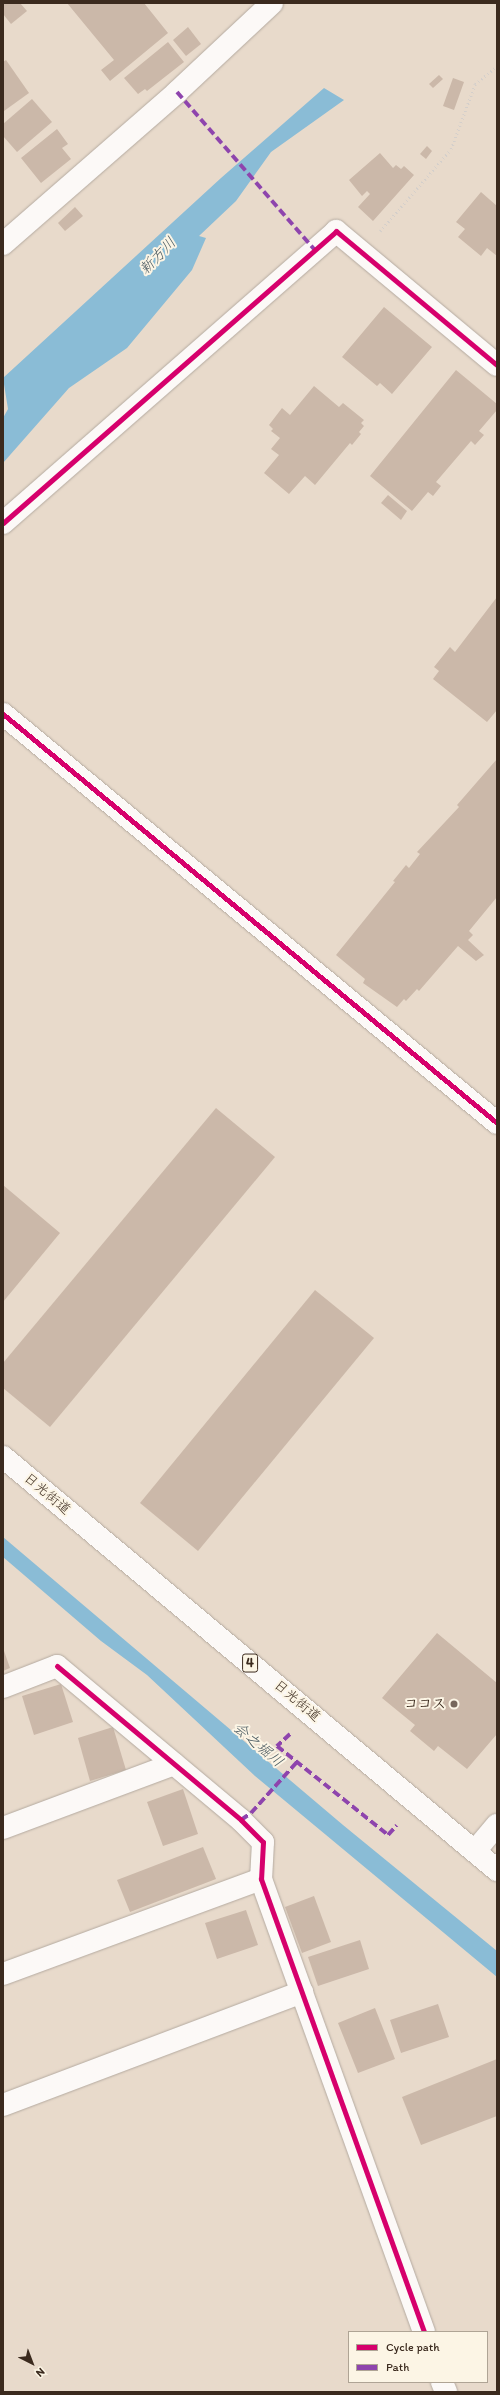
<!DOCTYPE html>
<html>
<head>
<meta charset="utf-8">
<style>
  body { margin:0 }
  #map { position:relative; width:500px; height:2395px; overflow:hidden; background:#e8dacb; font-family:Itim,"Klee One",sans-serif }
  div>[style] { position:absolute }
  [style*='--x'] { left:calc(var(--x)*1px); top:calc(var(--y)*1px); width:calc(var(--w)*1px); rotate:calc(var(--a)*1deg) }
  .water>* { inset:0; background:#8abcd6 }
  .building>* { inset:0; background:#cbb8a9 }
  .path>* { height:2.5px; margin-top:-1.25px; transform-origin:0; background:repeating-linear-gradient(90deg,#d4cfcb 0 1px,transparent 0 4px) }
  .roads { filter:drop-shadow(0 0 1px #b4aaa0) drop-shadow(0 0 1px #b4aaa0) }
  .minor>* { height:22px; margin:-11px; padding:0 11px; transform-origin:11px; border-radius:11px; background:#fcf9f7 }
  .highway>* { height:22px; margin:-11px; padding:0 11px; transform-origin:11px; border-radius:11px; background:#fcf9f7 }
  .quiet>* { height:4px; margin-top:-2px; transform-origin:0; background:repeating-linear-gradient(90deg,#8e44ad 0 8px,transparent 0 12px) }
  .cycleway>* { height:5px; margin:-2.5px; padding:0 2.5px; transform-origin:2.5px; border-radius:2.5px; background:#d6006c }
  .dots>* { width:11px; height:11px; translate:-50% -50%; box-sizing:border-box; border:2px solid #fcf5e5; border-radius:50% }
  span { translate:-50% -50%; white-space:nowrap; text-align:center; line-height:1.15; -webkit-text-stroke:4px #fcf5e5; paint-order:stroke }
  .shield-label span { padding:1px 3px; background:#fcf5e5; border:1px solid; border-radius:3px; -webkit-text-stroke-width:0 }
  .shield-label { font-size:13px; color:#3b2a1e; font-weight:700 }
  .street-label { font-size:14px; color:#3b2a1e }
  .poi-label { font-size:14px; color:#3b2a1e; font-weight:700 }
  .right { translate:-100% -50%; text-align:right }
  .water-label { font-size:15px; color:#495960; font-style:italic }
  .frame { position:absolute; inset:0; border:4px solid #3b2a1e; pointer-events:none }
  .legend { position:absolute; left:348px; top:2331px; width:140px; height:52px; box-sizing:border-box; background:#fcf5e5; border:1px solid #afa495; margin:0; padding:5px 7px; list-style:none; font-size:12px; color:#3b2a1e }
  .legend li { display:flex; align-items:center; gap:8px; height:20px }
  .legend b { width:20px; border:1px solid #afa495 }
  .north { position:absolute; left:12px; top:2343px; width:40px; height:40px; -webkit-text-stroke:3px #fcf5e5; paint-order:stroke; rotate:138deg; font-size:11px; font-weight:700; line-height:16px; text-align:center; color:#3b2a1e }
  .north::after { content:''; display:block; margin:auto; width:14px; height:18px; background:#3b2a1e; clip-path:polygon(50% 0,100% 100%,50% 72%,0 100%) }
</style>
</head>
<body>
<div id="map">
  <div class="water">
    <div style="clip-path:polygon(324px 88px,344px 100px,271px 152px,236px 201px,199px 236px,206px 238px,192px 270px,127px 348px,69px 388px,3px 463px,3px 418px,8px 409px,3px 378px,221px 178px)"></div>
    <div style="clip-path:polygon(3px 1537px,343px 1825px,497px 1951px,497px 1977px,255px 1776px,147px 1675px,101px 1641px,3px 1557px)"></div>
  </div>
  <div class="building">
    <div style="clip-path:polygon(3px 3px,20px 3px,27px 11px,11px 24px,3px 14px)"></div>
    <div style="clip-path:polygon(67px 3px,144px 3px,168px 33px,110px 81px,101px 70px,114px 60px)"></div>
    <div style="clip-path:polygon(188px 27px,201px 44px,186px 56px,173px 40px)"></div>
    <div style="clip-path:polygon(168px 42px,184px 62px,147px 91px,145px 89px,138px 94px,124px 78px)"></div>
    <div style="clip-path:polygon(6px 60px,29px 93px,4px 111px,3px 62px)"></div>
    <div style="clip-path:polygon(439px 75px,443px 79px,433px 88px,429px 84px)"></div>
    <div style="clip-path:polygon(453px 78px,464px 82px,454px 110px,443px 106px)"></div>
    <div style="clip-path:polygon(32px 99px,52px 122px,17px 152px,3px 136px,3px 124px)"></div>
    <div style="clip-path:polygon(57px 129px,68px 144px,62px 148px,71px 159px,41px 183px,21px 158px)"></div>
    <div style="clip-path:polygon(427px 146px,432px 151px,426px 159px,420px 154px)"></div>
    <div style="clip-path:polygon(380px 153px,393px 168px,396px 165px,401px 169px,404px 166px,414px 175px,373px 221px,358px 207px,370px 194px,367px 191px,362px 196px,349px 180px)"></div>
    <div style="clip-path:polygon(481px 192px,497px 206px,497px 256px,487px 248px,481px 256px,458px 237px,465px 229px,456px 222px)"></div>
    <div style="clip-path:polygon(75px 207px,83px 216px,65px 231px,58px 223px)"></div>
    <div style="clip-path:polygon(384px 307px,432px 347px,392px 394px,380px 383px,377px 386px,342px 357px)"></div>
    <div style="clip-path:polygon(456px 370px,497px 404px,497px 410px,479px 431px,484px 435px,475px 445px,471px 441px,436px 482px,441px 486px,433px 496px,428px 492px,412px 511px,370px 476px)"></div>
    <div style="clip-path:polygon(314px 386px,339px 407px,343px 403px,364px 420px,361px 423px,364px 426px,359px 432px,361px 434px,352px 445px,350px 443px,315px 485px,305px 476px,289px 494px,264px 473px,279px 455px,271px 449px,280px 438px,271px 431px,273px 429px,269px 425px,282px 408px,290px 415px)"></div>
    <div style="clip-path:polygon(388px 495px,407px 511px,401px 520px,381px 503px)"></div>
    <div style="clip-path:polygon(497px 597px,497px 710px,487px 722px,433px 679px,439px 671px,434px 667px,450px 647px,455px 652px)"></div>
    <div style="clip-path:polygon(497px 759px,497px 897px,469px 931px,473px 935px,468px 940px,484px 955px,476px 961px,458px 946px,419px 991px,417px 989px,406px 1001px,404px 999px,397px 1007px,363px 983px,365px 979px,336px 955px,395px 882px,393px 881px,406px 865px,409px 868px,420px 854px,417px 852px,459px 807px,457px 805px)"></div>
    <div style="clip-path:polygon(216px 1108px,275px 1157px,50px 1427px,3px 1388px,3px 1363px)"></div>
    <div style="clip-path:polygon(3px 1185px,60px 1233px,3px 1302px)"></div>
    <div style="clip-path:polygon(315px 1290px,374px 1338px,198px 1551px,140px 1503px)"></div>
    <div style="clip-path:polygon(437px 1633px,497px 1683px,497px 1734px,467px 1769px,438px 1746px,434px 1751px,410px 1731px,415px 1725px,382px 1698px)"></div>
    <div style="clip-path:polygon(3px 1648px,10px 1668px,3px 1671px)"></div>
    <div style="clip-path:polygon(61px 1684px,73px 1722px,34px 1735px,22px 1696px)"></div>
    <div style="clip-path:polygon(113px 1727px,126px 1770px,90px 1781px,78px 1738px)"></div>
    <div style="clip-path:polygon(183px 1789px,198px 1834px,163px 1846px,147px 1802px)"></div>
    <div style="clip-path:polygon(203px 1847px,216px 1879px,130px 1912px,117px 1880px)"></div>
    <div style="clip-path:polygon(314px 1896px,331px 1942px,302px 1953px,285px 1907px)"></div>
    <div style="clip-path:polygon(246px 1910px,258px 1945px,217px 1959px,205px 1923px)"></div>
    <div style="clip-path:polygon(360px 1940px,369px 1969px,318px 1986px,308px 1957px)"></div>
    <div style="clip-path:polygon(438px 2004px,449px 2037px,401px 2053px,390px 2020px)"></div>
    <div style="clip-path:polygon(375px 2008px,395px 2059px,358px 2073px,338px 2023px)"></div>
    <div style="clip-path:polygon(497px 2059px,497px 2116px,421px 2145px,402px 2097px)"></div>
  </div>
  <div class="path">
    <div style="--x:380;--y:231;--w:108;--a:-49.1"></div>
    <div style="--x:451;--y:149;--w:69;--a:-69.7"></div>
    <div style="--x:475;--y:84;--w:28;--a:-39"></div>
  </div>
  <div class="roads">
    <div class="minor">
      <div style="--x:3;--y:244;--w:231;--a:-41.1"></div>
      <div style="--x:177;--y:92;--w:130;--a:-43.1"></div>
      <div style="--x:3;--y:523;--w:443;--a:-41.2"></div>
      <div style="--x:336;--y:231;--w:209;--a:39.8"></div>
      <div style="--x:3;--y:714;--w:641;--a:39.62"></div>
      <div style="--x:3;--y:1687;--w:58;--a:-21.3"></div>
      <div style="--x:57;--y:1666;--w:240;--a:39.9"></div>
      <div style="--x:241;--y:1820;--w:31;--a:45"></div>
      <div style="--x:263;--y:1842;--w:37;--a:93"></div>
      <div style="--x:261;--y:1879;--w:481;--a:70.2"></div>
      <div style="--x:3;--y:1828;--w:183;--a:-20.5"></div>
      <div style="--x:475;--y:1851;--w:34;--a:-50"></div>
      <div style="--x:3;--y:1974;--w:275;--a:-20.2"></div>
      <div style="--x:3;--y:2105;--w:320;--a:-20.7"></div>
      <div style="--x:442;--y:2382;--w:11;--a:68"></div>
    </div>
    <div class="highway">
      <div style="--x:3;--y:1457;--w:644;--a:39.9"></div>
    </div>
  </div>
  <div class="quiet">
    <div style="--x:177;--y:92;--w:210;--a:48.9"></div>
    <div style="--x:290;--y:1734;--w:18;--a:137"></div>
    <div style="--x:277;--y:1746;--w:142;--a:38.7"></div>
    <div style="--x:388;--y:1835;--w:13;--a:-48"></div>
    <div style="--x:241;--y:1820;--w:12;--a:-35"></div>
    <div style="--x:251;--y:1813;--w:69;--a:-48"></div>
  </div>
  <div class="cycleway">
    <div style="--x:3;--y:523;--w:443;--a:-41.2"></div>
    <div style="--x:336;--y:231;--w:209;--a:39.8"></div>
    <div style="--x:3;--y:714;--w:641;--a:39.62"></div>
    <div style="--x:57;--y:1666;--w:240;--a:39.9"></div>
    <div style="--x:241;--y:1820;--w:31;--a:45"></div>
    <div style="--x:263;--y:1842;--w:37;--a:93"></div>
    <div style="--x:261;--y:1879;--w:481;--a:70.2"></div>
  </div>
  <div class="dots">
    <div style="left:454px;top:1704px;background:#78685b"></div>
  </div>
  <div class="shield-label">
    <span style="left:250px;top:1663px">4</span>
  </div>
  <div class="street-label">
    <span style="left:47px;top:1494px;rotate:40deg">日光街道</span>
    <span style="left:297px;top:1701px;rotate:40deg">日光街道</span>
  </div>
  <div class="poi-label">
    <span class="right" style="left:446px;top:1704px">ココス</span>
  </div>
  <div class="water-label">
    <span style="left:158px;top:256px;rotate:-46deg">新方川</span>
    <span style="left:258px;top:1745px;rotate:40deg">会之堀川</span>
  </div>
  <div class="frame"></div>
  <ul class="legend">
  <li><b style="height:5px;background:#d6006c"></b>Cycle path</li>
  <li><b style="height:5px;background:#8e44ad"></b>Path</li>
  </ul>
  <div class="north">N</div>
</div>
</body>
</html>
